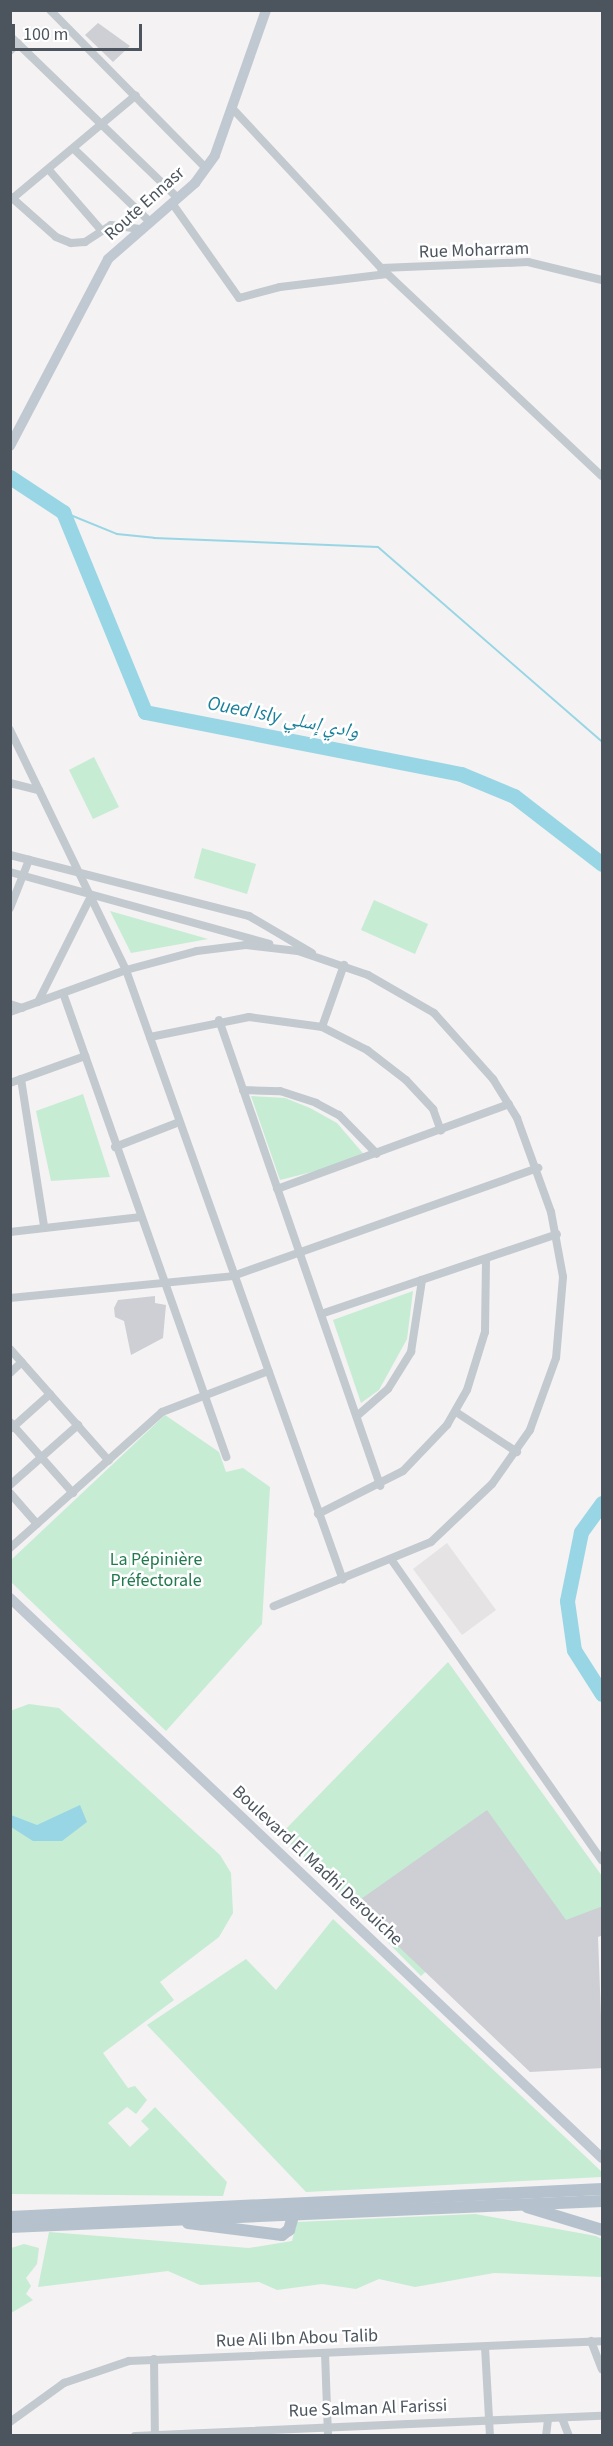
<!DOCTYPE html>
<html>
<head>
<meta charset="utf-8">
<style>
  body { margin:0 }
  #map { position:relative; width:613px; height:2446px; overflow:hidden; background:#f4f2f2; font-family:"Source Sans 3","Noto Naskh Arabic",sans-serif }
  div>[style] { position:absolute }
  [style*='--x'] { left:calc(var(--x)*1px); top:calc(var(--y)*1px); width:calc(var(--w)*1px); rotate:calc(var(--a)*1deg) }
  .education>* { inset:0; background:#e5e3e4 }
  .green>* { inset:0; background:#c6ecd4 }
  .water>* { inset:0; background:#98d6e5 }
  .stream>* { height:2px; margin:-1px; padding:0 1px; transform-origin:1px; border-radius:1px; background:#98d6e5 }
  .river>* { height:15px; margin:-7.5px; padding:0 7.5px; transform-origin:7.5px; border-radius:7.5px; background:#98d6e5 }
  .building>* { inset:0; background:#cdcfd4 }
  .street>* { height:8px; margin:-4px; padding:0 4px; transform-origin:4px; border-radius:4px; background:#c2c9cf }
  .secondary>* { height:10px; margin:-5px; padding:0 5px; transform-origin:5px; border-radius:5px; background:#c0c9d1 }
  .primary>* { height:12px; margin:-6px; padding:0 6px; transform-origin:6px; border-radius:6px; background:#b5c2ce }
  span { translate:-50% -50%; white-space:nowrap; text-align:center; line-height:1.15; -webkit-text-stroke:5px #fff; paint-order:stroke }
  .street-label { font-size:18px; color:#4c555e }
  .park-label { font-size:18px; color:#217a4d }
  .water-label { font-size:20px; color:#1a819b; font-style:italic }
  .frame { position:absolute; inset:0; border:12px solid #4c555e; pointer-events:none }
  .scale { position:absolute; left:12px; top:24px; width:130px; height:27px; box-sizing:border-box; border:3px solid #4c555e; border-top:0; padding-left:8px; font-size:18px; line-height:21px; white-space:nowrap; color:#4c555e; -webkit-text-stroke:4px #fff; paint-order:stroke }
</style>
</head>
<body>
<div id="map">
  <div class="education">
    <div style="clip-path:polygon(447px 1543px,496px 1610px,462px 1635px,413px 1569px)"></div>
  </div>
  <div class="green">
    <div style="clip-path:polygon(94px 757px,119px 807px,93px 819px,69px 770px)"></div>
    <div style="clip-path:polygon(202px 848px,256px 864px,247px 894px,194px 878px)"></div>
    <div style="clip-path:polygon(374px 900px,428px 924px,415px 954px,361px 930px)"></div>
    <div style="clip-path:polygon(110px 911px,208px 939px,131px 953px)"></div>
    <div style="clip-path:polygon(83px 1094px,110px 1177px,51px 1181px,36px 1111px)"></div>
    <div style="clip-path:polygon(251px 1096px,285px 1098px,310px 1108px,337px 1123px,367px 1158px,280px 1180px)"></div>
    <div style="clip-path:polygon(413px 1291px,407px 1339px,379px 1390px,361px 1403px,333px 1320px)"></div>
    <div style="clip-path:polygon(165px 1415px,219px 1452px,226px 1472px,243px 1468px,270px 1487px,262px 1624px,166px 1731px,11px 1582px,11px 1560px)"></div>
    <div style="clip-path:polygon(448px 1662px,602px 1876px,602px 1934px,476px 1926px,421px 1976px,281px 1834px)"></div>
    <div style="clip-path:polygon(29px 1704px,59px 1708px,220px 1855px,231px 1873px,233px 1913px,219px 1937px,160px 1982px,174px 2000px,103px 2053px,128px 2088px,135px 2086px,147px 2100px,136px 2114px,127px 2107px,108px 2123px,130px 2147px,149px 2129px,141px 2121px,155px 2107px,227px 2182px,223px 2196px,11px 2194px,10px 1711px)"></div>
    <div style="clip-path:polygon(333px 1919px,602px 2172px,602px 2177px,306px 2192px,147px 2025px,246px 1959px,276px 1990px)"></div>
    <div style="clip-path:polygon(475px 2214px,596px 2236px,602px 2239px,602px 2277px,494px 2273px,415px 2287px,379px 2279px,356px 2289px,322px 2284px,277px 2290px,259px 2282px,200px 2285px,168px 2271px,38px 2287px,49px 2232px,249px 2248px,292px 2241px,297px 2222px)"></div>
    <div style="clip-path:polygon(24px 2244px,39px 2248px,37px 2264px,26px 2278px,31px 2286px,26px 2294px,33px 2300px,11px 2313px,11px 2248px)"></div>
  </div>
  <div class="water">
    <div style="clip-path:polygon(80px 1805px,87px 1822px,62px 1841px,33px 1841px,11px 1827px,11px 1815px,37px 1825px)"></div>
  </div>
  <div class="stream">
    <div style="--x:63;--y:512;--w:58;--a:22.2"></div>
    <div style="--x:117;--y:534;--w:37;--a:6"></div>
    <div style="--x:154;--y:538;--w:224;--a:2.3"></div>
    <div style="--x:378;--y:547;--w:297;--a:41"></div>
  </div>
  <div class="river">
    <div style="--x:10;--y:477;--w:64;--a:33.4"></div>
    <div style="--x:63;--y:512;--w:216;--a:67.7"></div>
    <div style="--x:145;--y:712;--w:322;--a:11.1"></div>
    <div style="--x:461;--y:774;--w:57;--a:22.5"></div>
    <div style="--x:514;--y:796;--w:111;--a:37.7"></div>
    <div style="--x:602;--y:1503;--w:36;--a:126"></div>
    <div style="--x:581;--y:1532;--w:70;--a:101.5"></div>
    <div style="--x:567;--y:1601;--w:49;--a:81.9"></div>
    <div style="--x:574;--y:1650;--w:52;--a:57.5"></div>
  </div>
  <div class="building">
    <div style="clip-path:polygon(98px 23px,130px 46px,113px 62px,85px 35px)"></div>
    <div style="clip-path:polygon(155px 1296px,155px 1303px,166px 1305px,163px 1338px,131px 1355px,124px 1321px,115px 1317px,114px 1308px,118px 1300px)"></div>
    <div style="clip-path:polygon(487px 1810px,566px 1920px,603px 1906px,603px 1935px,598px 1937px,603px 2068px,530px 2072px,354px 1904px)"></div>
  </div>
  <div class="street">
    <div style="--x:50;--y:10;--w:222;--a:45.4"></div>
    <div style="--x:10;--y:36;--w:233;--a:44"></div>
    <div style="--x:10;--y:51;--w:11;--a:-45"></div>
    <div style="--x:232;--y:108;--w:219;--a:47"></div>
    <div style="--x:381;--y:268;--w:303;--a:43.3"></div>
    <div style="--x:75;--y:150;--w:103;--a:43.8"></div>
    <div style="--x:49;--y:170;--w:79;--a:49.1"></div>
    <div style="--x:11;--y:197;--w:60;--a:41.6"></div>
    <div style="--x:56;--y:237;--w:16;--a:22"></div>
    <div style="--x:71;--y:243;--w:14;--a:-4"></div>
    <div style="--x:85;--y:242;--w:31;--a:-33"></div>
    <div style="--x:111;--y:225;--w:29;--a:8"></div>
    <div style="--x:13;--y:198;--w:160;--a:-39.9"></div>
    <div style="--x:172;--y:203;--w:116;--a:54.8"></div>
    <div style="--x:239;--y:298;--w:42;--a:-15"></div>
    <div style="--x:280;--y:287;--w:108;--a:-6.9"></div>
    <div style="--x:381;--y:268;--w:147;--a:-2.3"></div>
    <div style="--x:528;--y:262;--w:76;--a:13.7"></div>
    <div style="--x:10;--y:730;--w:267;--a:64.2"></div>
    <div style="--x:126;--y:970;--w:647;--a:70.42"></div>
    <div style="--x:10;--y:783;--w:30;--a:14"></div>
    <div style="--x:10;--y:855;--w:247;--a:14.3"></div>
    <div style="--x:249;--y:916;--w:73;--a:30.4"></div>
    <div style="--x:10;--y:872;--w:269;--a:15.5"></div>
    <div style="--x:10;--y:908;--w:52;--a:-68.4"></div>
    <div style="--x:63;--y:993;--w:492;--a:70.6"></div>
    <div style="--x:38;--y:1002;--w:114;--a:-63.4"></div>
    <div style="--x:10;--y:1004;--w:13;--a:18"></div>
    <div style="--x:10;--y:1012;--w:123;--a:-19.9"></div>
    <div style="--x:126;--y:970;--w:73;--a:-15"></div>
    <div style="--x:197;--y:951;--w:49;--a:-7"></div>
    <div style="--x:246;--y:945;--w:52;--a:6.6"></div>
    <div style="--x:298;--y:951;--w:74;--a:18.9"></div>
    <div style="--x:368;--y:975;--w:76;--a:29.9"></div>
    <div style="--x:434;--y:1013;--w:89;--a:48.2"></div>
    <div style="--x:493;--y:1079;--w:46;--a:58.4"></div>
    <div style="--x:517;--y:1118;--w:100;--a:70.1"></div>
    <div style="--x:551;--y:1212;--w:66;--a:79.5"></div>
    <div style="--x:563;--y:1277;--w:81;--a:94.9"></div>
    <div style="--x:556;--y:1358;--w:77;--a:109.9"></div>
    <div style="--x:530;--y:1430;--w:66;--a:125.1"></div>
    <div style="--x:492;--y:1484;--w:84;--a:136.4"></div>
    <div style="--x:431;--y:1542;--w:170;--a:157.8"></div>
    <div style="--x:219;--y:1020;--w:493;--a:70.9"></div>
    <div style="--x:322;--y:1027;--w:66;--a:-70.5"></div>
    <div style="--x:150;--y:1037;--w:101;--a:-11.4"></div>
    <div style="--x:249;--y:1017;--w:74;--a:7.8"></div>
    <div style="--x:322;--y:1027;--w:51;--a:27.1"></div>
    <div style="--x:367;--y:1050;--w:49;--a:37.6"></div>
    <div style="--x:406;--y:1080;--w:40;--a:47"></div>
    <div style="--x:433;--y:1109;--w:23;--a:70"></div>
    <div style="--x:21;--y:1079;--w:149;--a:81.1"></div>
    <div style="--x:10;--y:1083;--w:80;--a:-19.8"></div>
    <div style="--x:243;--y:1090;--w:37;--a:2"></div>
    <div style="--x:280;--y:1091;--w:38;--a:18"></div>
    <div style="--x:316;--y:1103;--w:26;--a:28"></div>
    <div style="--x:339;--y:1115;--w:54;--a:45.7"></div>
    <div style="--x:115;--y:1147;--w:69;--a:-21.3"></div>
    <div style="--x:277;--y:1189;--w:247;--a:-20.1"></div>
    <div style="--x:10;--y:1232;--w:132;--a:-6.5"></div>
    <div style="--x:10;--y:1298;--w:224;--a:-5.6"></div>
    <div style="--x:233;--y:1276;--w:324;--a:-19.5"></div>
    <div style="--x:321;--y:1314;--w:249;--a:-18.7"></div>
    <div style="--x:10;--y:1349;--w:149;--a:48.5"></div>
    <div style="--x:10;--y:1373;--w:16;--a:-43"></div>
    <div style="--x:456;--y:1412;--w:73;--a:33.3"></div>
    <div style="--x:357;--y:1416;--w:41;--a:-41.1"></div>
    <div style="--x:388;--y:1389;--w:44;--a:-58.1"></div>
    <div style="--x:411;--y:1352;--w:73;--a:-81.3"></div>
    <div style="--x:10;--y:1422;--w:95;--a:48.4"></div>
    <div style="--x:12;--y:1428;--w:51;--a:-41.8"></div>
    <div style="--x:10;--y:1485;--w:91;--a:-41.4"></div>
    <div style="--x:10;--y:1493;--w:41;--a:48.9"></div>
    <div style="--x:318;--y:1514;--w:95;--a:-26.8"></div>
    <div style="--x:403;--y:1471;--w:64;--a:-46.3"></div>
    <div style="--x:447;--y:1425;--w:40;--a:-60.3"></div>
    <div style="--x:467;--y:1390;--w:61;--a:-72.8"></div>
    <div style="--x:485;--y:1332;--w:73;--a:-89.2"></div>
    <div style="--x:10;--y:1548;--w:204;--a:-41.8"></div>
    <div style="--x:162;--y:1412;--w:114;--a:-21.1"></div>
    <div style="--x:393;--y:1562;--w:364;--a:55"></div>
    <div style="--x:591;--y:2341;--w:30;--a:69"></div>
    <div style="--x:485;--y:2347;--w:89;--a:86.8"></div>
    <div style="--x:325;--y:2353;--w:83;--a:87.9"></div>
    <div style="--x:154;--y:2359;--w:77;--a:89.3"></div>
    <div style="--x:562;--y:2418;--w:19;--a:69"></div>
    <div style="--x:10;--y:2422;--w:67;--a:-35.8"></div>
    <div style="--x:64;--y:2383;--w:69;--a:-18.7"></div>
    <div style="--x:129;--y:2361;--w:473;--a:-2.4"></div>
    <div style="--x:135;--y:2436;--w:467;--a:-2.5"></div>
    <div style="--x:546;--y:2436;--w:17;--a:-83"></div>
  </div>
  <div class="secondary">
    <div style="--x:10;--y:446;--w:211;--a:-62.3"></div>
    <div style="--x:108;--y:259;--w:116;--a:-41.1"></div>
    <div style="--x:195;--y:183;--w:34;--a:-54"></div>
    <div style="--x:215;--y:155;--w:154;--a:-70.6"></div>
    <div style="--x:10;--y:1598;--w:815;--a:43.41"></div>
  </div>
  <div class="primary">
    <div style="--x:527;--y:2207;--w:78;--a:17"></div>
    <div style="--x:10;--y:2217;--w:593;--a:-2.71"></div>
    <div style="--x:188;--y:2223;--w:95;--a:7.3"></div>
    <div style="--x:282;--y:2235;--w:9;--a:-36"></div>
    <div style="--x:289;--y:2230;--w:22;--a:-74"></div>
    <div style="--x:10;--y:2227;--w:593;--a:-2.51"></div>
  </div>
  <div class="street-label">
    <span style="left:145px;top:204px;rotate:-42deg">Route Ennasr</span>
    <span style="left:474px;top:251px;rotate:-2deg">Rue Moharram</span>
    <span style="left:317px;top:1866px;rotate:43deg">Boulevard El Madhi Derouiche</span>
    <span style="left:297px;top:2339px;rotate:-2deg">Rue Ali Ibn Abou Talib</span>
    <span style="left:368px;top:2409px;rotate:-2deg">Rue Salman Al Farissi</span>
  </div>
  <div class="park-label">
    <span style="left:156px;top:1571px">La Pépinière<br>Préfectorale</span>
  </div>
  <div class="water-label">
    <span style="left:283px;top:718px;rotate:11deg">Oued Isly وادي إسلي</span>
  </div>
  <div class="frame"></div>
  <div class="scale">100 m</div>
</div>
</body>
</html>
